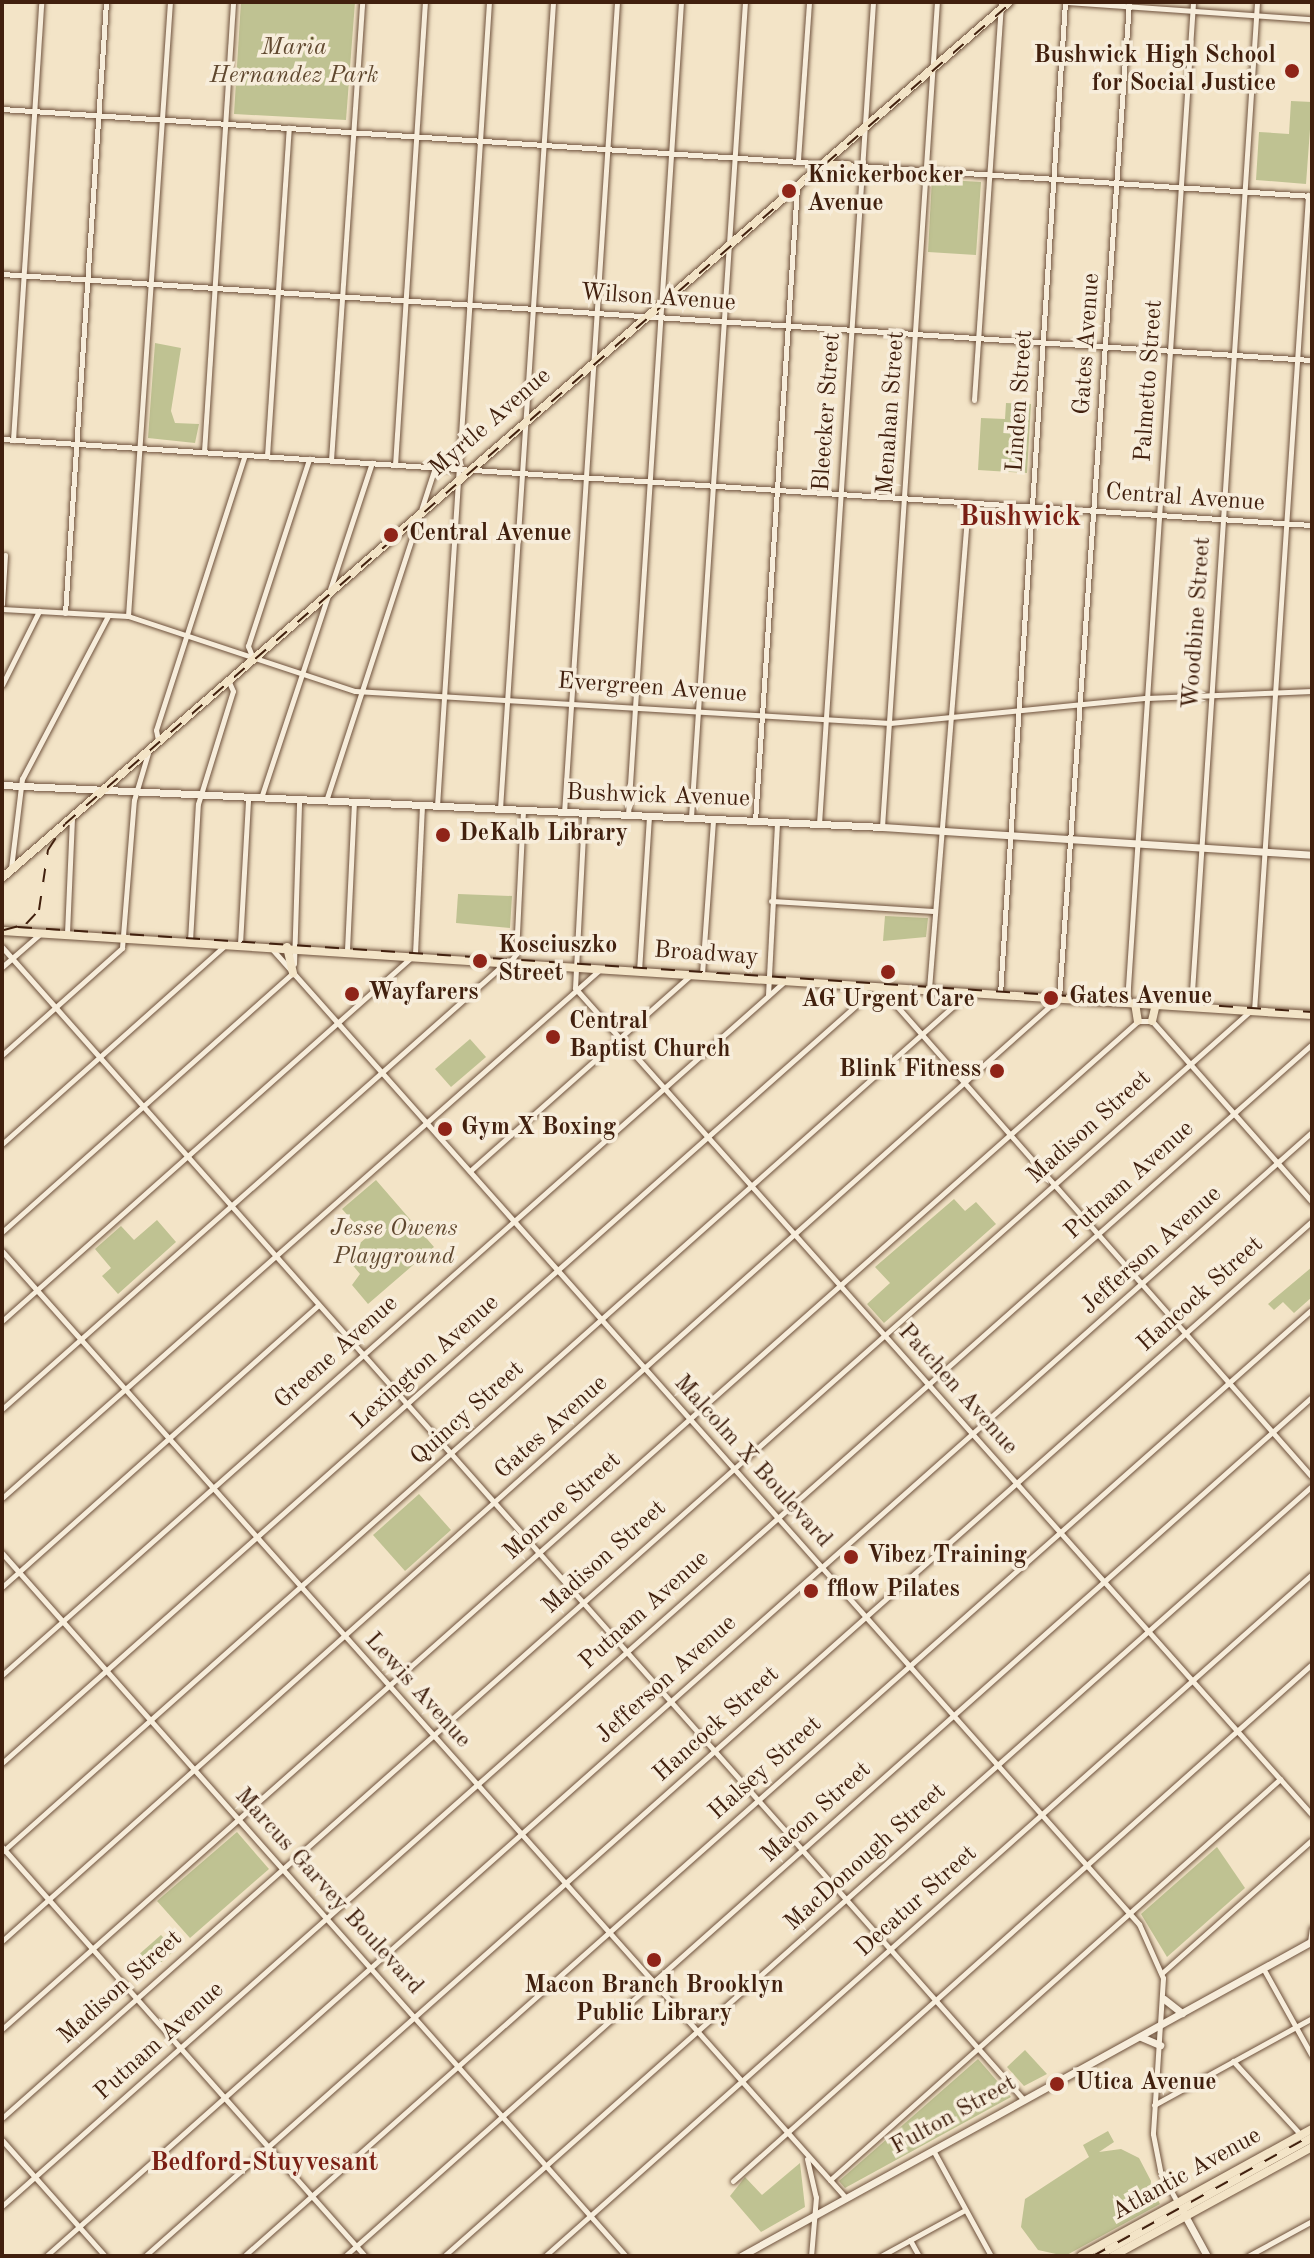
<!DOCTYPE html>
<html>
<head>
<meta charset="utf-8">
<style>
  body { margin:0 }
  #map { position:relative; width:1314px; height:2258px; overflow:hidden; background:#f3e4c7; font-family:"Old Standard TT",serif }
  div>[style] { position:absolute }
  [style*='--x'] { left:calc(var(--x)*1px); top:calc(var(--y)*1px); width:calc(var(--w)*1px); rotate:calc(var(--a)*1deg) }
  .green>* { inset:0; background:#bfc292 }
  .roads { filter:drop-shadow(0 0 2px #6e513c) drop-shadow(0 0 2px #6e513c) }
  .minor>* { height:5px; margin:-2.5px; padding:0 2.5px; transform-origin:2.5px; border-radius:2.5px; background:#f7eddb }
  .secondary>* { height:7px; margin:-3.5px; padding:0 3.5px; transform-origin:3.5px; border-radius:3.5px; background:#f7eddb }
  .primary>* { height:8px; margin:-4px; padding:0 4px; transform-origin:4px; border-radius:4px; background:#f3e4c7 }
  .rail>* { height:2px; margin-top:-1px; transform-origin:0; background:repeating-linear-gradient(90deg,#41200e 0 14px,transparent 0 28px) }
  .dots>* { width:22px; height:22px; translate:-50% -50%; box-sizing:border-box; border:4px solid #f7eddb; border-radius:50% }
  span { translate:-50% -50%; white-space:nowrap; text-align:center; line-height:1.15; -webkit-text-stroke:7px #f7eddb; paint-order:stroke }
  .park-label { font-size:24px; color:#60482f; font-style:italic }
  .poi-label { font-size:24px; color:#41200e; font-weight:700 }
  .right { translate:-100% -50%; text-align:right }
  .left { translate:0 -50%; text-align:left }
  .street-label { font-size:24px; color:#41200e }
  .neighbourhood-label { font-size:26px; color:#7a1f14; font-weight:700 }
  .quarter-label { font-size:28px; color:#7a1f14; font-weight:700 }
  .frame { position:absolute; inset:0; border:4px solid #41200e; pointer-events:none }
</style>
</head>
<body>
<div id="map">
  <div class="green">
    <div style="clip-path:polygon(241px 2px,355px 2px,346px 120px,234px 114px)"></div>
    <div style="clip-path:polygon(1291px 101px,1312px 102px,1306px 184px,1256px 180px,1259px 132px,1289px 134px)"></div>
    <div style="clip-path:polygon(932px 179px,981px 182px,976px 255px,928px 252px)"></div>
    <div style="clip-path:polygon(155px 343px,181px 348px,171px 411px,175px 423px,199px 424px,195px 443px,148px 438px)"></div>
    <div style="clip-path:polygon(1006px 403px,1031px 404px,1027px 473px,978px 470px,981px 418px,1005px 419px)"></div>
    <div style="clip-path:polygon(458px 894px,512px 896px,510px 928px,456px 923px)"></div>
    <div style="clip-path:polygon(885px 916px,928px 918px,926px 937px,883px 941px)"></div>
    <div style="clip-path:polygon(470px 1039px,486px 1057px,451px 1087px,435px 1069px)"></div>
    <div style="clip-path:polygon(376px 1180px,434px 1247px,368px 1304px,352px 1285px,360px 1274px,345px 1256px,367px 1237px,342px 1209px)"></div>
    <div style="clip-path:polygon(954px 1199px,965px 1211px,976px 1202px,996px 1224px,884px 1323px,867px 1304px,890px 1283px,875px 1267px)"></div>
    <div style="clip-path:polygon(157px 1220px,176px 1242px,118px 1294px,102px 1276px,111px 1268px,95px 1249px,121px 1226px,134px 1240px)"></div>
    <div style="clip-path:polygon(1312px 1267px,1312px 1297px,1294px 1313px,1283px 1302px,1274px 1310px,1268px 1304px)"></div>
    <div style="clip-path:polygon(419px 1494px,451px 1530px,405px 1571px,373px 1535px)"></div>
    <div style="clip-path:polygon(237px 1832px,269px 1869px,190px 1938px,157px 1901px)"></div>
    <div style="clip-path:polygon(1217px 1847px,1245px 1888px,1167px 1957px,1141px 1914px)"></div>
    <div style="clip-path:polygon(161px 1935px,175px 1950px,149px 1973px,136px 1957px)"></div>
    <div style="clip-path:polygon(1025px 2050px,1047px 2074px,1024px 2086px,1007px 2067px)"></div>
    <div style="clip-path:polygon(978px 2059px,1011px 2097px,845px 2188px,839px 2181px)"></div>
    <div style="clip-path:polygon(1108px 2131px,1114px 2142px,1099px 2152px,1121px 2149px,1139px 2158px,1151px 2181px,1149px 2201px,1157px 2198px,1160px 2204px,1065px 2256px,1038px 2250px,1021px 2227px,1025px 2199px,1089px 2157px,1083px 2145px)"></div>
    <div style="clip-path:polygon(800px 2163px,805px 2207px,761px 2232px,730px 2196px,745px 2177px,762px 2195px)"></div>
  </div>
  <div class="roads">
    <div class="minor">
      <div style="--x:1066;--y:2;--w:247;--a:4"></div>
      <div style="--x:2;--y:109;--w:1313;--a:3.8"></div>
      <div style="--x:798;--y:160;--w:158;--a:-86"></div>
      <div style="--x:2;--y:274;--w:1313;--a:3.76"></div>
      <div style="--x:974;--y:400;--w:399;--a:-86.1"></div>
      <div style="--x:2;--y:439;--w:1313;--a:3.76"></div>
      <div style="--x:13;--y:440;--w:439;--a:-86.3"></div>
      <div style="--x:204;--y:452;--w:451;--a:-86.3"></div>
      <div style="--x:267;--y:456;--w:329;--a:-86.2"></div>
      <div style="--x:331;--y:460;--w:459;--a:-86.1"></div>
      <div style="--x:395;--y:465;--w:464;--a:-86.3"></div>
      <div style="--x:2;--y:604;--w:49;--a:-86.5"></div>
      <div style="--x:2;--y:609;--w:126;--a:3.2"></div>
      <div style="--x:128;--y:616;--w:239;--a:18.3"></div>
      <div style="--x:355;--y:691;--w:536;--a:3.42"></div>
      <div style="--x:890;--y:723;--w:258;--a:-5.6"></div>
      <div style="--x:1147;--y:698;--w:165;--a:-2.4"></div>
      <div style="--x:65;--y:613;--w:612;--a:-86.16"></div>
      <div style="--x:128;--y:616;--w:615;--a:-86.09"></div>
      <div style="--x:252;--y:656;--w:11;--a:-112"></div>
      <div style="--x:248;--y:646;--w:197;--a:-71.9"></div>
      <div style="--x:2;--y:685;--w:83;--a:-63.4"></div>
      <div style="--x:158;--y:740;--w:10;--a:-101"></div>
      <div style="--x:156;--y:730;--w:289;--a:-72.1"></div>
      <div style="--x:261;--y:798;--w:353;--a:-71.7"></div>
      <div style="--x:326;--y:801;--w:350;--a:-71.9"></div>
      <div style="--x:437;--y:806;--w:806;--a:-86.3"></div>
      <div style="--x:500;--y:809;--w:809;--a:-86.24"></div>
      <div style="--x:564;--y:813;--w:813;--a:-86.26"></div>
      <div style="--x:628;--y:815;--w:815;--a:-86.27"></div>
      <div style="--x:691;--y:817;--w:817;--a:-86.21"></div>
      <div style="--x:755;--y:821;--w:635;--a:-86.21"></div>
      <div style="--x:819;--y:824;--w:824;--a:-86.24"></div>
      <div style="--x:882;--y:827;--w:827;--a:-86.19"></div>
      <div style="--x:11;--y:868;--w:90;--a:-83"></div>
      <div style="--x:22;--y:779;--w:184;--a:-62.2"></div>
      <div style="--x:771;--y:901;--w:164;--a:3.5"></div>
      <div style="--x:67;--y:933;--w:115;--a:-87.5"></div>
      <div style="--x:190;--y:941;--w:137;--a:-86.7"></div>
      <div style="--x:198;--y:804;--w:118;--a:-72.8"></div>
      <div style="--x:233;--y:691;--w:12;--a:-114"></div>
      <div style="--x:240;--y:944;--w:145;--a:-86.8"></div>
      <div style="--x:2;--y:947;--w:1541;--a:48.45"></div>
      <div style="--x:272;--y:949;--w:1305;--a:48.36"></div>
      <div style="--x:1139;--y:1924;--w:59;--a:66"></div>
      <div style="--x:1163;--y:1978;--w:156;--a:93.7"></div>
      <div style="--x:1153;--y:2134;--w:38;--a:79"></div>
      <div style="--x:1160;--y:2171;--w:35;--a:61"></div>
      <div style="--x:347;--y:950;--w:146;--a:-87.3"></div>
      <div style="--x:510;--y:962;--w:10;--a:-53"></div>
      <div style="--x:516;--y:954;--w:143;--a:-87.2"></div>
      <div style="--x:294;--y:964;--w:163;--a:-88.2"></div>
      <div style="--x:2;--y:967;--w:52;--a:-41.1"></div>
      <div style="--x:639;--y:971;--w:154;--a:-86.3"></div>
      <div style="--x:702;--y:974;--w:154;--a:-85.9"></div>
      <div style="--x:880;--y:987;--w:653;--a:48.6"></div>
      <div style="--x:575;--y:988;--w:1108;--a:48.29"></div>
      <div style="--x:575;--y:988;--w:174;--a:-87"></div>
      <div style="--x:929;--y:989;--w:488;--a:-85.4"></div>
      <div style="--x:1000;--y:994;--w:994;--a:-86.25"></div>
      <div style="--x:768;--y:995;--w:173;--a:-87"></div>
      <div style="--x:1127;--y:1002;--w:1002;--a:-86.22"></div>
      <div style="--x:1191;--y:1007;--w:1007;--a:-86.24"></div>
      <div style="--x:1254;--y:1011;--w:818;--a:-86.21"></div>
      <div style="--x:2;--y:1055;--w:161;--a:-41.7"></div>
      <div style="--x:122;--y:948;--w:148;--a:-85.4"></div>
      <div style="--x:134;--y:800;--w:49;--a:-73.4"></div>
      <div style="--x:2;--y:1144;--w:299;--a:-41.7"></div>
      <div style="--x:470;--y:1171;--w:297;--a:-41.6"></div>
      <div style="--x:2;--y:1232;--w:388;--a:-41.7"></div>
      <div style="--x:2;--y:1251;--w:1269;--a:48.29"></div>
      <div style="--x:2;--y:1321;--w:553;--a:-41.62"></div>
      <div style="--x:415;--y:954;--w:147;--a:-87.3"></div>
      <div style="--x:2;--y:1409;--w:671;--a:-41.56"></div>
      <div style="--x:2;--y:1498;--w:796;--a:-41.48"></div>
      <div style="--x:2;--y:1553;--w:940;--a:48.41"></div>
      <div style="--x:2;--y:1587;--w:424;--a:-41.7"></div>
      <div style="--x:2;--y:1675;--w:1046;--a:-41.55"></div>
      <div style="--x:2;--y:1763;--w:1150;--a:-41.58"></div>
      <div style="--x:862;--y:1000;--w:13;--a:-77"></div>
      <div style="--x:2;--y:1847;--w:547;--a:48.41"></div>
      <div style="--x:2;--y:1852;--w:1291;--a:-41.64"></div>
      <div style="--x:2;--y:1941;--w:1417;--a:-41.74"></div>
      <div style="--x:1059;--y:998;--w:998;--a:-85.98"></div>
      <div style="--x:1310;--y:1942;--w:14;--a:-82"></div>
      <div style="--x:1263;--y:1968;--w:101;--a:60.9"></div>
      <div style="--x:1162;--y:1973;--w:200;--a:-41.6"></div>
      <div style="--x:2;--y:2029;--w:1519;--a:-41.58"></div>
      <div style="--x:1138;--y:1021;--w:14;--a:0"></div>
      <div style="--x:1152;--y:1021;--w:242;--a:48.5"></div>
      <div style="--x:1233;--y:2061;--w:100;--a:47.4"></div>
      <div style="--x:1154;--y:2105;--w:180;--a:-28.8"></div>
      <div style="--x:2;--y:2118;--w:1667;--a:-41.57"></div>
      <div style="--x:2;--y:2140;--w:155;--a:48.4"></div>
      <div style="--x:933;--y:2150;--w:121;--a:61.3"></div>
      <div style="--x:807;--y:2159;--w:39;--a:77"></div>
      <div style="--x:816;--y:2197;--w:59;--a:94.8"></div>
      <div style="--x:830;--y:2180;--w:603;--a:-41.7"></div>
      <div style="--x:733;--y:2181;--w:776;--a:-41.76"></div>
      <div style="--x:2;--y:2206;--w:1751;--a:-41.57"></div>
      <div style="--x:910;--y:2240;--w:18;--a:61"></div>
      <div style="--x:46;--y:2256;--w:1693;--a:-41.6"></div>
      <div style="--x:145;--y:2256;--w:1560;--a:-41.57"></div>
      <div style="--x:244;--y:2256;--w:1427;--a:-41.56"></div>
      <div style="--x:345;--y:2256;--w:1293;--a:-41.62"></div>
      <div style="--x:444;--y:2256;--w:1160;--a:-41.58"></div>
      <div style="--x:545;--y:2256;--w:1026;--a:-41.64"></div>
      <div style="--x:881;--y:2256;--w:96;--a:-28.7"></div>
      <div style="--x:1248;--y:2256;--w:73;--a:-28.7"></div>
    </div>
    <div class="secondary">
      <div style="--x:2;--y:785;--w:881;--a:2.73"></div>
      <div style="--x:882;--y:827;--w:431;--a:3.7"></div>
      <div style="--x:1164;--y:1999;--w:23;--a:38"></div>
      <div style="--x:1141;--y:2037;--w:21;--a:23"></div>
      <div style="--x:1183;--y:2212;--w:50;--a:61.4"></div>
      <div style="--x:741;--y:2256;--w:652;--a:-28.88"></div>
    </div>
    <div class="primary">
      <div style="--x:820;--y:165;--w:28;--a:0"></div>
      <div style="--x:2;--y:878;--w:1335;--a:-41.02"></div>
      <div style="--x:2;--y:931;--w:1313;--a:3.67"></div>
      <div style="--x:287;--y:947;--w:27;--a:77"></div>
      <div style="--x:1135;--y:1003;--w:18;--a:81"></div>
      <div style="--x:1152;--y:1021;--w:17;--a:-77"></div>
      <div style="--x:1081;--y:2256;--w:264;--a:-28.8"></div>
      <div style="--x:1097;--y:2256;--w:245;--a:-28.8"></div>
      <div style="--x:1113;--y:2256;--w:227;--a:-28.7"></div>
    </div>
  </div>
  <div class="rail">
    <div style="--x:18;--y:927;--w:1297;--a:3.76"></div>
    <div style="--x:4;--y:930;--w:23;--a:-15"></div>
    <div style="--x:26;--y:924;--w:19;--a:-47"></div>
    <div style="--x:39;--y:910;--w:61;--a:-81.5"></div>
    <div style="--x:48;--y:850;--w:31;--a:-57"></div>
    <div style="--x:65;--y:824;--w:1254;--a:-40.96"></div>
    <div style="--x:1093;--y:2256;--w:250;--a:-28.9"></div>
  </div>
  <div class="dots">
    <div style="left:1292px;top:71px;background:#8f2418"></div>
    <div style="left:789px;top:191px;background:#8f2418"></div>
    <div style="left:391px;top:535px;background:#8f2418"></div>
    <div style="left:443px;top:835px;background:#8f2418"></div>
    <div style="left:480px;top:961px;background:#8f2418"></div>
    <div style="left:888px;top:972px;background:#8f2418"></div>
    <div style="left:352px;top:994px;background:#8f2418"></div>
    <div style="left:1051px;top:998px;background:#8f2418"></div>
    <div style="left:553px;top:1037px;background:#8f2418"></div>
    <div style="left:997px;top:1071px;background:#8f2418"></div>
    <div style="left:445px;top:1129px;background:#8f2418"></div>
    <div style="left:851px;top:1557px;background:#8f2418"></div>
    <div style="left:811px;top:1591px;background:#8f2418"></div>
    <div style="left:654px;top:1960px;background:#8f2418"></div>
    <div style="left:1057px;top:2084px;background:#8f2418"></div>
  </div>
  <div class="park-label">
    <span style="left:294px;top:63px">Maria<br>Hernandez Park</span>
    <span style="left:394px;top:1244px">Jesse Owens<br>Playground</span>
  </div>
  <div class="poi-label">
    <span class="right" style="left:1276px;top:71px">Bushwick High School<br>for Social Justice</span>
    <span class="left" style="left:807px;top:191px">Knickerbocker<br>Avenue</span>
    <span class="left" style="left:409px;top:535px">Central Avenue</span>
    <span class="left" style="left:459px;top:835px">DeKalb Library</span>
    <span class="left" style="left:498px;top:961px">Kosciuszko<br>Street</span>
    <span class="left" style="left:368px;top:994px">Wayfarers</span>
    <span class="left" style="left:1069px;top:998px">Gates Avenue</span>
    <span style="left:888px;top:1001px">AG Urgent Care</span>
    <span class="left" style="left:569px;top:1037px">Central<br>Baptist Church</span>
    <span class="right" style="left:981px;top:1071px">Blink Fitness</span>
    <span class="left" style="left:461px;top:1129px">Gym X Boxing</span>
    <span class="left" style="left:867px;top:1557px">Vibez Training</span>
    <span class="left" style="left:827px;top:1591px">fflow Pilates</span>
    <span style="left:654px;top:2001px">Macon Branch Brooklyn<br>Public Library</span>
    <span class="left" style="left:1075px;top:2084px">Utica Avenue</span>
  </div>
  <div class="street-label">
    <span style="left:658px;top:299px;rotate:4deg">Wilson Avenue</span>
    <span style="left:1088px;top:344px;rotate:-86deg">Gates Avenue</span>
    <span style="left:1150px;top:381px;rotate:-86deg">Palmetto Street</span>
    <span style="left:1021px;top:401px;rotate:-86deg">Linden Street</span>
    <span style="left:828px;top:412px;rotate:-86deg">Bleecker Street</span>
    <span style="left:892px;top:413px;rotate:-86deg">Menahan Street</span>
    <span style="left:491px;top:423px;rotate:-41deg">Myrtle Avenue</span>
    <span style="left:1185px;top:499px;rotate:4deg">Central Avenue</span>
    <span style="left:1198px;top:623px;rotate:-86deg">Woodbine Street</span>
    <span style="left:652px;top:689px;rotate:4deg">Evergreen Avenue</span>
    <span style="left:658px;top:797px;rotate:2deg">Bushwick Avenue</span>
    <span style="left:706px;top:955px;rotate:4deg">Broadway</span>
    <span style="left:1090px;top:1128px;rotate:-42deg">Madison Street</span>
    <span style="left:1130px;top:1181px;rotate:-42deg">Putnam Avenue</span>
    <span style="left:1152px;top:1251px;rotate:-42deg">Jefferson Avenue</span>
    <span style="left:1201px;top:1295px;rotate:-42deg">Hancock Street</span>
    <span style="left:337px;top:1353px;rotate:-42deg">Greene Avenue</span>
    <span style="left:426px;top:1363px;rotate:-42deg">Lexington Avenue</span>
    <span style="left:957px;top:1390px;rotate:48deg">Patchen Avenue</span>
    <span style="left:468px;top:1414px;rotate:-42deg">Quincy Street</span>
    <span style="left:552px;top:1428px;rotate:-42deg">Gates Avenue</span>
    <span style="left:752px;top:1462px;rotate:48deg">Malcolm X Boulevard</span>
    <span style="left:563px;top:1507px;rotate:-42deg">Monroe Street</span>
    <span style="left:605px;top:1558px;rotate:-42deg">Madison Street</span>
    <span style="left:645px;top:1611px;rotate:-42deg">Putnam Avenue</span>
    <span style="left:667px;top:1680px;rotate:-42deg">Jefferson Avenue</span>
    <span style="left:417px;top:1691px;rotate:48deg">Lewis Avenue</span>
    <span style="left:717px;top:1725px;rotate:-42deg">Hancock Street</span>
    <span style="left:766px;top:1769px;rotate:-42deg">Halsey Street</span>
    <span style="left:817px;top:1813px;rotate:-42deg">Macon Street</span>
    <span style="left:866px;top:1858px;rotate:-42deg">MacDonough Street</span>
    <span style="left:328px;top:1892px;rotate:48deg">Marcus Garvey Boulevard</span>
    <span style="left:917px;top:1902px;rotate:-42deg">Decatur Street</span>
    <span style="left:121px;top:1988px;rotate:-42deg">Madison Street</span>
    <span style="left:160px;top:2042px;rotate:-42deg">Putnam Avenue</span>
    <span style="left:954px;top:2116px;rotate:-29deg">Fulton Street</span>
    <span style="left:1187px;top:2175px;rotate:-29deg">Atlantic Avenue</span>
  </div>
  <div class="neighbourhood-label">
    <span style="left:264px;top:2164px">Bedford-Stuyvesant</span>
  </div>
  <div class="quarter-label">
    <span style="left:1020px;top:518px">Bushwick</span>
  </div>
  <div class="frame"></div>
</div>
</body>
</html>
